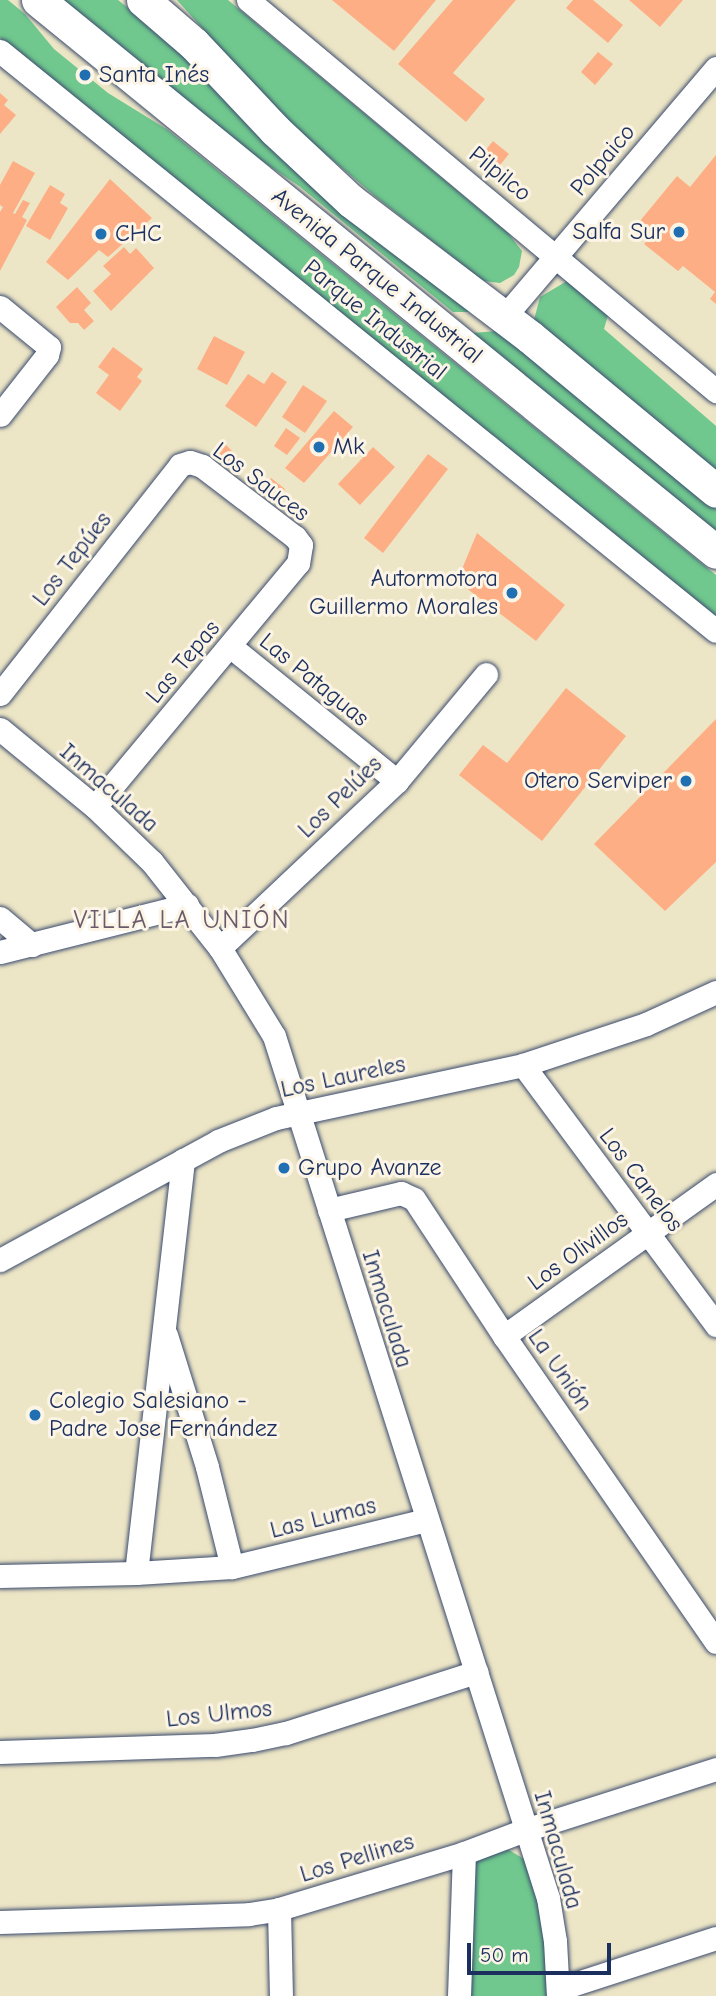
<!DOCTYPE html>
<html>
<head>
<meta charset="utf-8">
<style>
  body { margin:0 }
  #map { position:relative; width:716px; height:1996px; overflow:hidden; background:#ede6c6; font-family:"Comic Neue",sans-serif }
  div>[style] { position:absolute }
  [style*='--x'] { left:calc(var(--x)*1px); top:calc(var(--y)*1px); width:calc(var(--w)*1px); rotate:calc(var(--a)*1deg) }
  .green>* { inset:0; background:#70c88e }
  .building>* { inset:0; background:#fdae85 }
  .roads { filter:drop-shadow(0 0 2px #3a4a6e) drop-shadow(0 0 2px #3a4a6e) }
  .minor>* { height:23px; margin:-11.5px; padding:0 11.5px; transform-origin:11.5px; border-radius:11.5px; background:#fff }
  .highway>* { height:33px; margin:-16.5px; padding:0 16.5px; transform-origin:16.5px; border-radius:16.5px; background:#fff }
  .dots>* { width:19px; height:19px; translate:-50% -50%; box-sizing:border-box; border:4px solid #fcf5e5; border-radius:50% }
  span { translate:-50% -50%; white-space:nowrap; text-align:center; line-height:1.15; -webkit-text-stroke:6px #fcf5e5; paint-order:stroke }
  .poi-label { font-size:24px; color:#1b2f5e }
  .left { translate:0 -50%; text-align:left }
  .right { translate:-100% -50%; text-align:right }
  .street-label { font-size:24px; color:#1b2f5e }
  .neighbourhood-label { font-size:26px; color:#6a5b6c; letter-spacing:2px }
  .scale { position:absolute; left:467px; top:1943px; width:144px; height:32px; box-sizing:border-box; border:4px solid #1b2f5e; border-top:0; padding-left:9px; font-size:21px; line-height:24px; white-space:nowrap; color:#1b2f5e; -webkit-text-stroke:5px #fcf5e5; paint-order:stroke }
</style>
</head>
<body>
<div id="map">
  <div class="green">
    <div style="clip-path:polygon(0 0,8px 0,25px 14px,54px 49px,108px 93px,168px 130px,716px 575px,716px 616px,0 38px)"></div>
    <div style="clip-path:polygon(61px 0,118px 0,169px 40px,471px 312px,453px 312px,299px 186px,259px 159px)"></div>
    <div style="clip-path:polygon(177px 0,228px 0,508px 233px,522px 251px,519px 267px,514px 275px,500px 283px,483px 281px,376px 197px,281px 116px)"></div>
    <div style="clip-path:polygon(567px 281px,608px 315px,604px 329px,716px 426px,716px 474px,534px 320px,540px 297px)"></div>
    <div style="clip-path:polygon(498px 331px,716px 509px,716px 537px,472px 333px)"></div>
    <div style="clip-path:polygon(501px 1850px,509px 1850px,524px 1859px,543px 1918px,548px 1996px,468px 1996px,472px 1870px,476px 1860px)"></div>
  </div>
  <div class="building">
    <div style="clip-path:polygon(332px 0,436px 0,394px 51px)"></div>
    <div style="clip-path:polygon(453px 0,516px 0,453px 73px,485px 99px,466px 122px,398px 64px)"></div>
    <div style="clip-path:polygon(573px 0,593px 0,623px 25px,608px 43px,566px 8px)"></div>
    <div style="clip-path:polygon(629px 0,683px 0,660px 27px)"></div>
    <div style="clip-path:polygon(598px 52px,613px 64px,595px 85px,581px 72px)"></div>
    <div style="clip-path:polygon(0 93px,8px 100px,4px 105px,16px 115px,0 134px)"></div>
    <div style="clip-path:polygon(493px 141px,509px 154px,496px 170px,480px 157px)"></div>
    <div style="clip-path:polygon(716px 155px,716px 304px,710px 299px,715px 292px,683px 266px,678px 271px,644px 244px,649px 238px,635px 227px,677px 176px,690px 187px)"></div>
    <div style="clip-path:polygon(13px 161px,35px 173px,13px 213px,15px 214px,23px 200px,30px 203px,22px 217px,27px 220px,0 271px,0 212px,3px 207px,0 205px,0 185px)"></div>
    <div style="clip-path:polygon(110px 179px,152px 218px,108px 257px,99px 250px,68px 280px,46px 262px)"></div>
    <div style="clip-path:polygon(50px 185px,65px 194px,60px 203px,68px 208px,50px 240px,26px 226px)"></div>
    <div style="clip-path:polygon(124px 247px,130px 254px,136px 248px,154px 268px,111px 311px,93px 291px,111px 274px,103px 266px)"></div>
    <div style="clip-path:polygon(77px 287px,91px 303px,84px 310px,94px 321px,84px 330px,78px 323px,70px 323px,56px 307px)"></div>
    <div style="clip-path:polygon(214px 336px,245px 352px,227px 385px,197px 369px)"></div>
    <div style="clip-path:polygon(113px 347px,143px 369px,137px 377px,142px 381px,120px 411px,96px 393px,109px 375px,98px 367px)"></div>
    <div style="clip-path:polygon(272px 372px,287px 382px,256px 427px,225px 406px,248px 374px,264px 384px)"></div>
    <div style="clip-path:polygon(303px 385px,327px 401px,305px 433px,282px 417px)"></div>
    <div style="clip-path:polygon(334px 411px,353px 427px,304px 483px,285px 468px)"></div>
    <div style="clip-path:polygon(286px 428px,300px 438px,287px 455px,274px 446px)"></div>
    <div style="clip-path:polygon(224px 443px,242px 461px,232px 471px,214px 453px)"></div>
    <div style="clip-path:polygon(373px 447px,395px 467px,360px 505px,338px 484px)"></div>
    <div style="clip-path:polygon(428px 454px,448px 469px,383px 553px,364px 538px)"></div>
    <div style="clip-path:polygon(271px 478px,285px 489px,275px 503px,260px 492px)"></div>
    <div style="clip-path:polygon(477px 533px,565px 605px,536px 641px,457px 581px)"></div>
    <div style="clip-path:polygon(566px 688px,626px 736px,542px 841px,459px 775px,483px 745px,507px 763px)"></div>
    <div style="clip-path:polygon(716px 719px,716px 862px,665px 911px,594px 844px)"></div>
  </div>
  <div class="roads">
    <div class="minor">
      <div style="--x:248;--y:0;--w:610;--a:39.88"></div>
      <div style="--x:0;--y:51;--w:921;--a:39.01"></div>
      <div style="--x:0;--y:307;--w:63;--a:39.2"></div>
      <div style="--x:49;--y:347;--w:8;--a:104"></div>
      <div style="--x:47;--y:355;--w:76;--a:128.1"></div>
      <div style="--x:504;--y:317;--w:327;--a:-49.6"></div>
      <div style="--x:230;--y:646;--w:215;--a:39"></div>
      <div style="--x:0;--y:694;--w:291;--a:-51.8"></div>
      <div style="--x:180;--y:465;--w:10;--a:-17"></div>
      <div style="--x:190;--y:462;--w:13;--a:18"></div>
      <div style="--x:202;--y:466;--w:117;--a:37.4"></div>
      <div style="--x:295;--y:537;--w:10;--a:53"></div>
      <div style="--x:301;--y:545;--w:18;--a:99"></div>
      <div style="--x:298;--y:563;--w:317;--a:129.8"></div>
      <div style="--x:0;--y:729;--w:123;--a:39.4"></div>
      <div style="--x:95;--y:807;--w:79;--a:44"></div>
      <div style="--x:152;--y:862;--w:110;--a:51.7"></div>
      <div style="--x:220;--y:948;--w:103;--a:58.5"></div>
      <div style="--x:274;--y:1036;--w:904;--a:72.37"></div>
      <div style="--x:548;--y:1898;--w:44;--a:80.8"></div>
      <div style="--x:555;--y:1941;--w:55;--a:86.9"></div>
      <div style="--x:0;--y:918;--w:42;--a:40.2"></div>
      <div style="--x:220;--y:948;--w:243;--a:-43.3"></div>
      <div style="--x:397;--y:781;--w:139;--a:-50.2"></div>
      <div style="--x:0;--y:952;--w:193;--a:-14.1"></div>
      <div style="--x:523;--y:1065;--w:324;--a:53.4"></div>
      <div style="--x:329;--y:1210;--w:74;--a:-13.3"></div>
      <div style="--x:401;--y:1193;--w:14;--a:25"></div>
      <div style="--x:414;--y:1199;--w:164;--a:56.7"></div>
      <div style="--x:504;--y:1336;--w:372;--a:55.3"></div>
      <div style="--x:0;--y:1260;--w:248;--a:-28.6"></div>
      <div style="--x:218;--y:1141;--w:62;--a:-21.6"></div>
      <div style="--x:276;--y:1118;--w:253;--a:-12.1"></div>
      <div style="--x:523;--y:1065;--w:130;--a:-18.4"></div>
      <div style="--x:646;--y:1024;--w:77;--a:-24.6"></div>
      <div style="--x:166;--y:1335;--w:138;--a:72.7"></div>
      <div style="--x:207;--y:1467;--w:103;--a:76"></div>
      <div style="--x:504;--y:1336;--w:261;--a:-35.6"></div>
      <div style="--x:136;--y:1573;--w:416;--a:-83.5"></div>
      <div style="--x:0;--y:1576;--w:136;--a:-1.3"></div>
      <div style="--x:136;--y:1573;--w:96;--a:-3.6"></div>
      <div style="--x:232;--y:1567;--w:200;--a:-13.6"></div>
      <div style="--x:0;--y:1752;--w:215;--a:-1.9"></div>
      <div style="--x:215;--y:1745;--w:37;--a:-8"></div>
      <div style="--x:252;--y:1740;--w:35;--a:-12"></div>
      <div style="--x:286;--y:1733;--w:200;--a:-17.8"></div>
      <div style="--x:279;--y:1909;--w:87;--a:88.7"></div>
      <div style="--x:0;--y:1922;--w:249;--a:-1.8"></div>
      <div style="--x:249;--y:1914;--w:30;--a:-9"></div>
      <div style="--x:279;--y:1909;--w:193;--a:-16.8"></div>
      <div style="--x:464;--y:1853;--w:65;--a:-20.7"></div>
      <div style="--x:525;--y:1830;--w:201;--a:-17.7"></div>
      <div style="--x:559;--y:1989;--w:165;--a:-18"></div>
      <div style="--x:459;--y:1996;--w:143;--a:-88"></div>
    </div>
    <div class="highway">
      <div style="--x:38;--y:0;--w:874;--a:39.15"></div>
      <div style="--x:143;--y:0;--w:67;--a:40.8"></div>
      <div style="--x:194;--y:44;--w:118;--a:46.7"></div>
      <div style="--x:275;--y:130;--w:104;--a:43.1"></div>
      <div style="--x:351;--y:201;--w:225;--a:37.2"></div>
      <div style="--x:530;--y:337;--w:241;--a:39.6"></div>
    </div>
  </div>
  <div class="dots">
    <div style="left:85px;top:75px;background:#1f6fb2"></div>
    <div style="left:679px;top:232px;background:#1f6fb2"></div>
    <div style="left:101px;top:234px;background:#1f6fb2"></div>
    <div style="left:319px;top:447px;background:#1f6fb2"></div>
    <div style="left:512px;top:593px;background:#1f6fb2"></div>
    <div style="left:686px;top:781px;background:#1f6fb2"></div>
    <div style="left:284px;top:1168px;background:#1f6fb2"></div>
    <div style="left:35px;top:1415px;background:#1f6fb2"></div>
  </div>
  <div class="poi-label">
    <span class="left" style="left:99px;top:75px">Santa Inés</span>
    <span class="right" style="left:665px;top:232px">Salfa Sur</span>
    <span class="left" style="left:115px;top:234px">CHC</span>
    <span class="left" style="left:333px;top:447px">Mk</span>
    <span class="right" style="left:498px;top:593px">Autormotora<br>Guillermo Morales</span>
    <span class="right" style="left:672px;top:781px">Otero Serviper</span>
    <span class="left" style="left:298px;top:1168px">Grupo Avanze</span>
    <span class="left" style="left:49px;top:1415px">Colegio Salesiano -<br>Padre Jose Fernández</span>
  </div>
  <div class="street-label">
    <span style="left:603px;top:160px;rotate:-50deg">Polpaico</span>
    <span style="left:500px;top:174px;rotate:39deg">Pilpilco</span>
    <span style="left:377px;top:276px;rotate:39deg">Avenida Parque Industrial</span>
    <span style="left:375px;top:320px;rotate:39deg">Parque Industrial</span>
    <span style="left:261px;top:482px;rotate:37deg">Los Sauces</span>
    <span style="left:72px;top:559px;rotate:-52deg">Los Tepúes</span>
    <span style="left:183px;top:662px;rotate:-50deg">Las Tepas</span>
    <span style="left:314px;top:680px;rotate:39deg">Las Pataguas</span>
    <span style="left:109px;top:788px;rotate:41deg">Inmaculada</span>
    <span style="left:340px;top:797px;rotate:-44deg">Los Pelúes</span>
    <span style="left:343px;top:1077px;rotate:-12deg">Los Laureles</span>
    <span style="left:641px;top:1180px;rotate:53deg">Los Canelos</span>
    <span style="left:578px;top:1251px;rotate:-36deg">Los Olivillos</span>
    <span style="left:387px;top:1309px;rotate:73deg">Inmaculada</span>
    <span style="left:560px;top:1370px;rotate:55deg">La Unión</span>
    <span style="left:323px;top:1518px;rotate:-14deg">Las Lumas</span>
    <span style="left:219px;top:1714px;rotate:-6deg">Los Ulmos</span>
    <span style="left:558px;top:1850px;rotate:74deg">Inmaculada</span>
    <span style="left:357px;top:1858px;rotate:-17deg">Los Pellines</span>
  </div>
  <div class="neighbourhood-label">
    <span style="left:182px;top:921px">VILLA LA UNIÓN</span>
  </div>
  <div class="scale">50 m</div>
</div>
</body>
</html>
